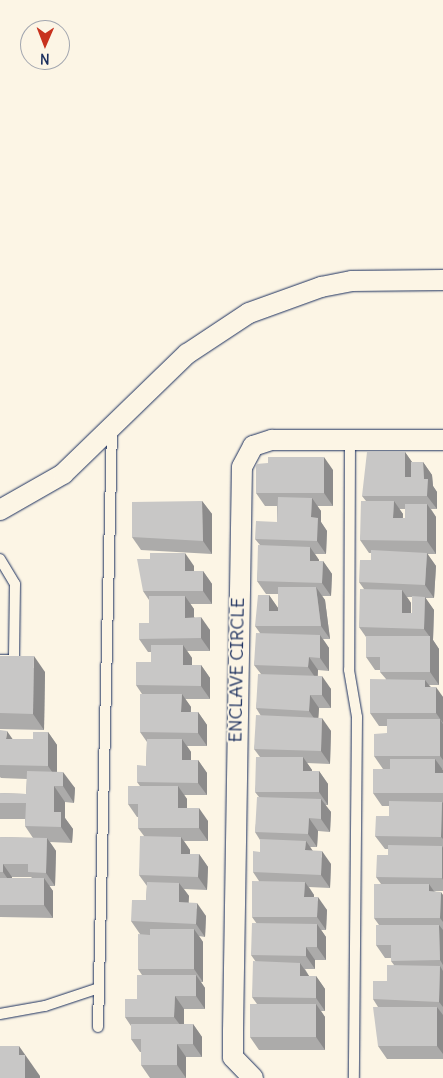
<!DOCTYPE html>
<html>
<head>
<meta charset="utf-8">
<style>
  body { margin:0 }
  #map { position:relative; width:443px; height:1078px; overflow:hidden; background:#fcf5e5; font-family:Delius,sans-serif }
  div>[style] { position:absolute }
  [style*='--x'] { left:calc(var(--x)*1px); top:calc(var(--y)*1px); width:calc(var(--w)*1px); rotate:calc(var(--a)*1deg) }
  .roads { filter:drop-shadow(0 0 1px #1b2f5e) drop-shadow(0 0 1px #1b2f5e) }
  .lane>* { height:10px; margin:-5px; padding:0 5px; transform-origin:5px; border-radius:5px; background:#fcf5e5 }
  .street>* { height:20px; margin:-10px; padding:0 10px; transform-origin:10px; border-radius:10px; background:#fcf5e5 }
  .wall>* { inset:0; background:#acabaa }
  .shaded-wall>* { inset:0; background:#8c8b8b }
  .building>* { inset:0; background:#c8c7c6 }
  span { translate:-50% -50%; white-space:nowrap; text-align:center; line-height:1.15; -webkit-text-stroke:4px #fcf5e5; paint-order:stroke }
  .street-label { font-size:18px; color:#1b2f5e }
  .north { position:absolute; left:20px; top:20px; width:50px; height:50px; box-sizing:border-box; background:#fcf5e5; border:1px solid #a2a6af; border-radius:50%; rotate:181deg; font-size:14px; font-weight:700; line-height:20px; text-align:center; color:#1b2f5e }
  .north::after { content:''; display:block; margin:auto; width:18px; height:22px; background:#c8321e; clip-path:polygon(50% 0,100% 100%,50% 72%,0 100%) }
</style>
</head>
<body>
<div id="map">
  <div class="roads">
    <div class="lane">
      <div style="--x:350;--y:439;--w:231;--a:90.2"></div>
      <div style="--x:349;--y:670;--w:48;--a:80.3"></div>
      <div style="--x:357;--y:717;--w:361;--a:90.5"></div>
      <div style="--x:0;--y:559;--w:29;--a:59"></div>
      <div style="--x:15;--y:584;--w:76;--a:90.8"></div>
      <div style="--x:14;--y:660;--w:14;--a:180"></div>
      <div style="--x:0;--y:1014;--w:46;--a:-10.1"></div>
      <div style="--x:45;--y:1006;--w:57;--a:-18.4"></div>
      <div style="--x:98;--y:1027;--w:598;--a:-88.66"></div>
    </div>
    <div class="street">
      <div style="--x:0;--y:510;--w:73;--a:-29.7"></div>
      <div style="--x:63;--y:474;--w:173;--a:-44.1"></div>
      <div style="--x:187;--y:354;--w:74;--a:-33.5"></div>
      <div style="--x:249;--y:313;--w:77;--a:-19.9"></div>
      <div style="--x:321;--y:287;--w:32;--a:-11"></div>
      <div style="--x:352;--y:281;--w:91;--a:-0.6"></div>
      <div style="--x:253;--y:1078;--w:29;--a:-134"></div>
      <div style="--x:233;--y:1057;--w:26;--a:-90"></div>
      <div style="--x:233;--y:1031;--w:564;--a:-89.09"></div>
      <div style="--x:242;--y:467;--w:24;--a:-62"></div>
      <div style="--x:253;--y:446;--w:20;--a:-18"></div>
      <div style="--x:272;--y:440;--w:171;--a:0"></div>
    </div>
  </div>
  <div class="wall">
    <div style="clip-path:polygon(evenodd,405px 452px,412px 462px,423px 462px,432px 475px,433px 486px,437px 492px,437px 509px,431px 509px,436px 517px,436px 554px,427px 554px,436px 566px,434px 598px,425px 598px,434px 610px,433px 640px,439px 649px,439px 685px,429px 685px,431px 687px,443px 697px,443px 769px,442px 769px,443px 770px,443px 891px,434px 891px,443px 895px,443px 1059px,387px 1059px,378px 1046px,378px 1007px,373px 999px,387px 981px,394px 965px,391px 961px,391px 958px,385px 958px,376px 945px,379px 925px,374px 918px,381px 884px,376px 877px,388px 855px,388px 849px,385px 849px,375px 836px,389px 816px,389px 806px,382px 806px,373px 793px,383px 769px,374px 756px,387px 733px,387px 726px,379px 726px,370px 713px,386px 679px,380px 672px,380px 670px,375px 670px,366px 657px,366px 637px,359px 627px,364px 589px,359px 582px,371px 560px,371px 553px,369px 553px,360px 540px,366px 501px,362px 496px,405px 452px,399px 509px,405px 509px,405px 518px,403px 518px,403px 514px,399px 509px,405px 452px,407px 597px,412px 597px,412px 613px,411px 613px,411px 603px,407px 597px)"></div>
    <div style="clip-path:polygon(333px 470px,333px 506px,317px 506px,321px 511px,321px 522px,327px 531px,326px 554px,315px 554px,319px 560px,319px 561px,323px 561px,332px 574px,331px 596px,322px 596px,325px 600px,330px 639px,323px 639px,329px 648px,329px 671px,318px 670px,318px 676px,331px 689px,331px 708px,319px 708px,318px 718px,331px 731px,330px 764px,307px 763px,312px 770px,312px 771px,319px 771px,328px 784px,328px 805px,325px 805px,331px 812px,330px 832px,318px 831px,317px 847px,310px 847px,312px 851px,331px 864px,330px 888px,309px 887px,314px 895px,314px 897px,327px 910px,326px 930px,321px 930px,326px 937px,326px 960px,315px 960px,315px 969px,305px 969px,309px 976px,316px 976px,325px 989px,325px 1011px,321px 1011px,325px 1017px,325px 1050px,259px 1050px,250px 1037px,257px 1004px,252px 997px,256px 962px,251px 955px,257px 924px,252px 917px,259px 881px,253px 872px,260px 852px,260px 840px,255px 832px,259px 797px,255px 792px,260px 757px,254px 749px,261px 716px,256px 708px,261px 674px,254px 665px,260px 633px,255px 626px,269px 595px,278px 608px,278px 594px,266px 594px,257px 581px,260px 545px,255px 539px,277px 522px,277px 506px,265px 506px,256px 493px)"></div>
    <div style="clip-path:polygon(202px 501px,212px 514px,212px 554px,141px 550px,132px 537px)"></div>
    <div style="clip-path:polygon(194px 566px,194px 571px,203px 571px,212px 584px,212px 604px,190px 604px,194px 609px,194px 617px,210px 630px,210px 651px,187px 651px,192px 658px,192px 665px,201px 665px,210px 678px,210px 699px,185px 699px,191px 707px,191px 712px,198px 712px,207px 725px,207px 746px,187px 746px,191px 752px,191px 760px,198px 760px,207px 773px,207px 795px,184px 795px,187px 799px,187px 808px,208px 821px,208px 841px,184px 841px,190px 850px,190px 854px,199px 854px,208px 867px,207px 890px,184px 889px,189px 896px,188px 902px,206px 916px,205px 937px,199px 936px,203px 942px,203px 982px,201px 982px,205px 988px,205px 1009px,184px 1009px,184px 1024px,193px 1024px,202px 1037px,202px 1057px,186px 1057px,186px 1078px,150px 1078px,141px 1065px,141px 1052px,140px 1052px,131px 1039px,131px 1026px,125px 1017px,137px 999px,142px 975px,138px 969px,140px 934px,131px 921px,146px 900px,147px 886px,139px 875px,144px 836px,138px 828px,138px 817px,137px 817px,128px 804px,140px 786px,137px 782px,146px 766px,147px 742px,140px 732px,142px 694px,136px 685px,151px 662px,151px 652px,148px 652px,139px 639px,149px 623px,149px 600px,143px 591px)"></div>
    <div style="clip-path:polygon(0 656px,45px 672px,44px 730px,0 729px)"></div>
    <div style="clip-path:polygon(evenodd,48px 732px,57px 745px,57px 772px,75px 788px,74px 803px,65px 802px,65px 818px,73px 829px,72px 843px,50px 842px,56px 851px,55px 886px,49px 886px,53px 891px,53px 918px,0 917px,0 837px,33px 838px,25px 826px,25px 819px,0 819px,0 793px,26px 794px,27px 779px,1px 778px,0 777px,0 765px,12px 739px,33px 739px,48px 732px,12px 877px,31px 877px,32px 878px,12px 878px,12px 877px)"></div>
  </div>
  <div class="shaded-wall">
    <div style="clip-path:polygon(405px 452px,414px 465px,414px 490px,405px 477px)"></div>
    <div style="clip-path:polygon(324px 457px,333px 470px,333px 506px,324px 493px)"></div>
    <div style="clip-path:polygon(423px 462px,432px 475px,433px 486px,437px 492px,437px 509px,427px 496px,424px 479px)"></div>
    <div style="clip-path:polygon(312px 498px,321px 511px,321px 522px,327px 531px,326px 554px,317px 541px,311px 517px)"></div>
    <div style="clip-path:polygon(202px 501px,212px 514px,212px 554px,203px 541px)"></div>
    <div style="clip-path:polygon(394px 501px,403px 514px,402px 531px,393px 518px)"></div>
    <div style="clip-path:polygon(427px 504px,436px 517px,436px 554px,427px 541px)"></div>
    <div style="clip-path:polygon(310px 547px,319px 560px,319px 574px,310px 561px)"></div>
    <div style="clip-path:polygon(185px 553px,194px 566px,194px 584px,185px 571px)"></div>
    <div style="clip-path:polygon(427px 553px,436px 566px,434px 598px,425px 585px)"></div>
    <div style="clip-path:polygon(323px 561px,332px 574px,331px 596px,322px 583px)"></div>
    <div style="clip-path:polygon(203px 571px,212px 584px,212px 604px,203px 591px)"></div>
    <div style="clip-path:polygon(316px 587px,325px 600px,330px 639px,321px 626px)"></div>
    <div style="clip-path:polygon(402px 590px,411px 603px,411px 626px,402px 613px)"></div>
    <div style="clip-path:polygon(269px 595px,278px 608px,278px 624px,269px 611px)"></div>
    <div style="clip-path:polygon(185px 596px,194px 609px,194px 631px,185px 618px)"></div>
    <div style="clip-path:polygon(425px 597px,434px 610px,433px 640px,439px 649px,439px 685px,430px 672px,430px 637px,424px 629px)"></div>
    <div style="clip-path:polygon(201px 617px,210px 630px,210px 651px,201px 638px)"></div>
    <div style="clip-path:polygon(320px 635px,329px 648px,329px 671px,320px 658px)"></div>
    <div style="clip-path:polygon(183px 645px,192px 658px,192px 678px,183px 665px)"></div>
    <div style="clip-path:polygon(34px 656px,45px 672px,44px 730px,33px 714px)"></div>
    <div style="clip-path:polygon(309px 657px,318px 670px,317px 680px,308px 667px)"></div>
    <div style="clip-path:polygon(201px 665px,210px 678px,210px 699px,201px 686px)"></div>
    <div style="clip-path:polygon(322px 676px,331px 689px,331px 708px,322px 695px)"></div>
    <div style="clip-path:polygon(425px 680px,435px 693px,425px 687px)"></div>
    <div style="clip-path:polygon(436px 687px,443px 697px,443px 723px,436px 713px)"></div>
    <div style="clip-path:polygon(182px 694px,191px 707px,190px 725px,181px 712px)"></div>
    <div style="clip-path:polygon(310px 695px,319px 708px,318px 724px,309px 711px)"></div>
    <div style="clip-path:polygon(198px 712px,207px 725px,207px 746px,198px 733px)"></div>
    <div style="clip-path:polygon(322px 718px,331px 731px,330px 764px,321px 751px)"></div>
    <div style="clip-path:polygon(440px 719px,443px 724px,443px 760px,440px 756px)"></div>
    <div style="clip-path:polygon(7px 731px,16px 744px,6px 739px)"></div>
    <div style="clip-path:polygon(48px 732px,57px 745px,57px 779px,48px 766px)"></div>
    <div style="clip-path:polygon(182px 739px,191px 752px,191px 773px,182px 760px)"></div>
    <div style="clip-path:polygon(303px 757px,312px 770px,312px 784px,303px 771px)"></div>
    <div style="clip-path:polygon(435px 759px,443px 770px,443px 784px,435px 773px)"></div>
    <div style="clip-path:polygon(198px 760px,207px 773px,207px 795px,198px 783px)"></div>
    <div style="clip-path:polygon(319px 771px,328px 784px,328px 805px,319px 792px)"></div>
    <div style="clip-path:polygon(63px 772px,75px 788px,74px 803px,63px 786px)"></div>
    <div style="clip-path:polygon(54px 786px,65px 802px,65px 818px,73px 829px,72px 843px,61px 827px,54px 812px)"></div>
    <div style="clip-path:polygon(178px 786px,187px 799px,187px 821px,178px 808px)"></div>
    <div style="clip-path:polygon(321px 799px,331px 812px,330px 832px,321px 819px)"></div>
    <div style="clip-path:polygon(442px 802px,443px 803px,443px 839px,441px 837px)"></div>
    <div style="clip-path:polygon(199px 808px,208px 821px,208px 841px,199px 828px)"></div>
    <div style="clip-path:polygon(309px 818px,318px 831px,317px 847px,308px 834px)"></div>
    <div style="clip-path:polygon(181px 837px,190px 850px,190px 867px,181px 854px)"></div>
    <div style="clip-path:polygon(47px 838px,56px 851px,55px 886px,46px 873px)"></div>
    <div style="clip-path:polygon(306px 841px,315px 854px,305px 850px)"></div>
    <div style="clip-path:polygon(442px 846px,443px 848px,443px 880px,442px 878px)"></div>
    <div style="clip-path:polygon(322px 851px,331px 864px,330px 888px,321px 875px)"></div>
    <div style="clip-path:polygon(199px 854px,208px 867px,207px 890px,198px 877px)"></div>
    <div style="clip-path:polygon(3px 864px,12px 877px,12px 885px,3px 872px)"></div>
    <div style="clip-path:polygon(44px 878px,53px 891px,53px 918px,44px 905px)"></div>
    <div style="clip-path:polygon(305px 882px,314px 895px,313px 910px,304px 897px)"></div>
    <div style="clip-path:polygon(179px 883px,189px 896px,188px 915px,179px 902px)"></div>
    <div style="clip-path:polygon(429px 884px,438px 897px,429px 891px)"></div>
    <div style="clip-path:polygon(441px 892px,443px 895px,443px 922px,440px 918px)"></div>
    <div style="clip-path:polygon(318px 897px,327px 910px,326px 930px,317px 917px)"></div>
    <div style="clip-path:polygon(197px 903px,206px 916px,205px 937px,196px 924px)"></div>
    <div style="clip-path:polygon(317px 924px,326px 937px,326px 960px,317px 947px)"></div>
    <div style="clip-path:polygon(439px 925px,443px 930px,443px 965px,440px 960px)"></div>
    <div style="clip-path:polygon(194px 929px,203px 942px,203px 982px,194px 969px)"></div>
    <div style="clip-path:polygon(306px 947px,315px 960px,315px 969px,306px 956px)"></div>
    <div style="clip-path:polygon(300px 963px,309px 976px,309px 989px,300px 976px)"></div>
    <div style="clip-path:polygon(440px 966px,443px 971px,443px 1007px,439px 1002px)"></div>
    <div style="clip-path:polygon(196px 975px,205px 988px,205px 1009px,196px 996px)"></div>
    <div style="clip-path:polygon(316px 976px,325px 989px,325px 1011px,316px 998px)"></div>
    <div style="clip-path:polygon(175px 996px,184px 1009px,184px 1030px,174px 1017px)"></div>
    <div style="clip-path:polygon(316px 1004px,325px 1017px,325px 1050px,316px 1037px)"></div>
    <div style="clip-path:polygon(437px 1007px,443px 1015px,443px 1054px,437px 1046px)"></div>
    <div style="clip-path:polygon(193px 1024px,202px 1037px,202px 1057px,193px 1044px)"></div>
    <div style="clip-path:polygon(177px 1044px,186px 1057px,186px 1078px,177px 1065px)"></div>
    <div style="clip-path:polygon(19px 1046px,40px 1076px,40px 1078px,25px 1078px,19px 1055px)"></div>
  </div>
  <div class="building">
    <div style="clip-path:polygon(367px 452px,405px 452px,405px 477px,411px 477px,411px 462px,423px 462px,424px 479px,428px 479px,427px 496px,362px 496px)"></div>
    <div style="clip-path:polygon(268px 457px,324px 457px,324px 493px,256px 493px,256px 464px,268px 463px)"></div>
    <div style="clip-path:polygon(278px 497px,312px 498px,311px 517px,318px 518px,317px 541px,255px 539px,256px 521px,277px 522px)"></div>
    <div style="clip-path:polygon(202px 501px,203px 541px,132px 537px,132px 502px)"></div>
    <div style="clip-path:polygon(361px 501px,394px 501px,393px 518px,405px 518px,405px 504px,427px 504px,427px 541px,360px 540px)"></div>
    <div style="clip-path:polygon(258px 545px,310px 547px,310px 561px,323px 561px,322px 583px,257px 581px)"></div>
    <div style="clip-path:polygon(371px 550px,427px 553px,425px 585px,359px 582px,360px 560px,371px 560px)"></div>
    <div style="clip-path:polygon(150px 553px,185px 553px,185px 571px,203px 571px,203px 591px,143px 591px,137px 559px,150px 559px)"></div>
    <div style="clip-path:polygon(278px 587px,316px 587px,321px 626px,255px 626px,258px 595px,269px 595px,269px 611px,278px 611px)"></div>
    <div style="clip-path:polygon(360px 589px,402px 590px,402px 613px,412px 613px,412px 596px,425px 597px,424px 629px,359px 627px)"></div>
    <div style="clip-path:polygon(149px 596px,185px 596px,185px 618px,201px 617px,201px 638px,139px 639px,139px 623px,149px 623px)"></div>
    <div style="clip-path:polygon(256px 633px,320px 635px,320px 658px,309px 657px,308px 667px,254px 665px)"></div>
    <div style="clip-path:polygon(366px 636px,430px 636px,430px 672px,380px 672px,380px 657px,366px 657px)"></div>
    <div style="clip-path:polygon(151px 645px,183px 645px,183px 665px,201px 665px,201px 686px,136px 685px,136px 662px,151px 662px)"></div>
    <div style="clip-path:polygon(0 656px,34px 656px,33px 714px,0 713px)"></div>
    <div style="clip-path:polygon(258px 674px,322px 676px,322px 695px,310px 695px,309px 711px,256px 708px)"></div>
    <div style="clip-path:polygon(370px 679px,425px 680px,425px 687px,436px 687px,436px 713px,370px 713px)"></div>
    <div style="clip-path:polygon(140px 694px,182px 694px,181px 712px,198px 712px,198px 733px,140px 732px)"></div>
    <div style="clip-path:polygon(256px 715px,322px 718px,321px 751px,254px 749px)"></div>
    <div style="clip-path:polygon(387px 719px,440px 719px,440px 756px,374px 756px,374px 734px,387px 733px)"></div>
    <div style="clip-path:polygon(0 730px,7px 731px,6px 739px,33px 739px,33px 732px,48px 732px,48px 766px,0 765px)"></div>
    <div style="clip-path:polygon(147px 739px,182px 739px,182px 760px,198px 760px,198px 783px,137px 782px,137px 765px,146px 766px)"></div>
    <div style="clip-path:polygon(256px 757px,303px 757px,303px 771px,319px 771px,319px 792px,255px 792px)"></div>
    <div style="clip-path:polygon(390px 759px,435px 759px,435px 773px,443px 773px,443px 793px,373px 793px,373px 769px,390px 769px)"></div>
    <div style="clip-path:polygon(27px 771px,63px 772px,63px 786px,54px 786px,54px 812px,61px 812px,61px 827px,25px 826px,26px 803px,0 803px,0 793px,26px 794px)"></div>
    <div style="clip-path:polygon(128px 786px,178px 786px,178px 808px,199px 808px,199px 828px,138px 828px,138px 804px,128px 804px)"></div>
    <div style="clip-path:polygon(257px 797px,321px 799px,321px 819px,309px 818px,308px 834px,255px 832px)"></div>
    <div style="clip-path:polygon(389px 801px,442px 802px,441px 837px,375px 836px,376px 816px,389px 816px)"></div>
    <div style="clip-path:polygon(140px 836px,181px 837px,181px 854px,199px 854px,198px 877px,139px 875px)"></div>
    <div style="clip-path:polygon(0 837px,47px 838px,46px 873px,28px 872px,28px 864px,3px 864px,3px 872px,0 872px)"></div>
    <div style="clip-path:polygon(260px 839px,306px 841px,305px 850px,322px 851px,321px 875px,253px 872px,253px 851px,260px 852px)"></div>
    <div style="clip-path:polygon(388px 845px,442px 846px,442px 878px,376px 877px,377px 855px,388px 855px)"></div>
    <div style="clip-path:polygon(0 878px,44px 878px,44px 905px,0 905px)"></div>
    <div style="clip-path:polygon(252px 881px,305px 882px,304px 897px,318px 897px,317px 917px,252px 917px)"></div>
    <div style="clip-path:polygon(147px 882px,179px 883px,179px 902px,197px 903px,196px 924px,131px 921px,132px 900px,146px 900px)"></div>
    <div style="clip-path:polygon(374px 884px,429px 884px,429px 891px,441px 892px,440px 918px,374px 918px)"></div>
    <div style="clip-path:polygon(252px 923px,317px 924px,317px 947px,306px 947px,306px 956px,251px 955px)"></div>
    <div style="clip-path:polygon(376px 925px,439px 925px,440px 960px,391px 961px,391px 945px,376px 945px)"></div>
    <div style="clip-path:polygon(150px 929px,194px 929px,194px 969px,138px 969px,138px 934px,150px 935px)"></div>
    <div style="clip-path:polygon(253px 961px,300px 963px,300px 976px,316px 976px,316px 998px,252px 997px)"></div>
    <div style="clip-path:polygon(387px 965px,440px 966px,439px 1002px,373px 999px,373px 981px,387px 981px)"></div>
    <div style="clip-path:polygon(137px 975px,196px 975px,196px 996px,175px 996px,174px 1017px,125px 1017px,125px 999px,137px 999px)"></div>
    <div style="clip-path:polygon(250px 1004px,316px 1004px,316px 1037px,250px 1037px)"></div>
    <div style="clip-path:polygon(373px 1007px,437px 1007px,437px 1046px,378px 1046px)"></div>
    <div style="clip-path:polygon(131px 1024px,193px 1024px,193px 1044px,177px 1044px,177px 1065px,141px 1065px,141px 1039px,131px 1039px)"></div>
    <div style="clip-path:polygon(0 1046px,19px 1046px,19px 1055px,25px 1055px,25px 1078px,0 1078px)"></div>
  </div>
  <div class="street-label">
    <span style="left:237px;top:670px;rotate:-89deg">ENCLAVE CIRCLE</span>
  </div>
  <div class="north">N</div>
</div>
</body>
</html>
